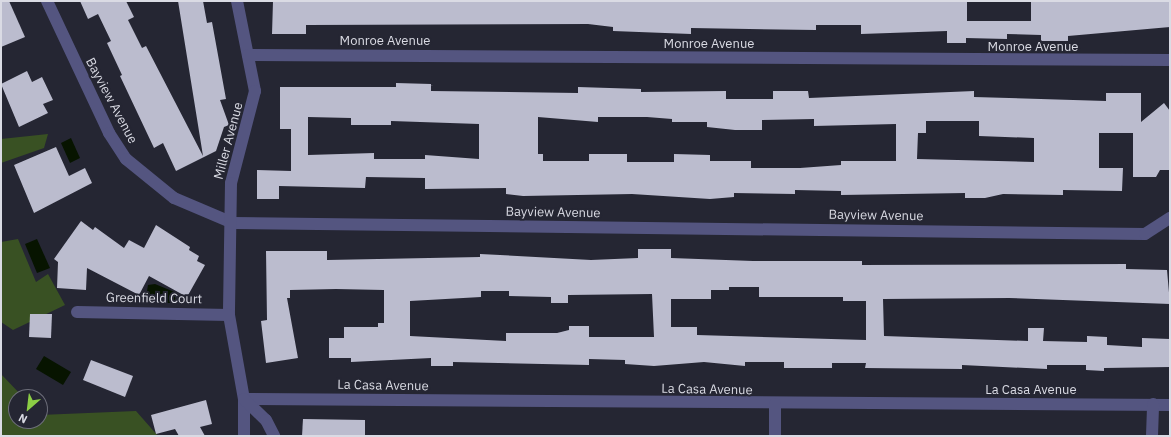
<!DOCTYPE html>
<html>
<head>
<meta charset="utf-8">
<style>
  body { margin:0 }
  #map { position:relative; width:1171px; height:437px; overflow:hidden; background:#252633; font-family:"IBM Plex Sans",sans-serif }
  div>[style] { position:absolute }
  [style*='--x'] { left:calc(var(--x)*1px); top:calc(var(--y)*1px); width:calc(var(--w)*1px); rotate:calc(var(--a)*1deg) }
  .green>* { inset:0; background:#395123 }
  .water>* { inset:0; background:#071400 }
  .building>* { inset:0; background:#bbbcce }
  .street>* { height:12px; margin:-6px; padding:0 6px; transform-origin:6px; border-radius:6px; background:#545580 }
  span { translate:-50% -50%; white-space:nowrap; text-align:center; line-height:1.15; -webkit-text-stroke:4px #252633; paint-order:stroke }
  .street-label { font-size:13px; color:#dadbe4 }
  .frame { position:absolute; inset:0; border:2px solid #dadbe4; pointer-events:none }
  .north { position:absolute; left:8px; top:389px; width:40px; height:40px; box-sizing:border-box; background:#252633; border:1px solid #6d6e7a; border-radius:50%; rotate:208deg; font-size:11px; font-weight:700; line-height:16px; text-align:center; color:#dadbe4 }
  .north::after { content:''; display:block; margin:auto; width:14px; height:18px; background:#8cce45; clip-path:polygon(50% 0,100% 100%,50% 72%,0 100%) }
</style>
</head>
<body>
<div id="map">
  <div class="green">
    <div style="clip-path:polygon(48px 134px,44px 148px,1px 163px,1px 139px)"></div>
    <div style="clip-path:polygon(18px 239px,36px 282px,48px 274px,65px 305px,13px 330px,1px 322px,1px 242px)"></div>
    <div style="clip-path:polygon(1px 374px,23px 397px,16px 397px,16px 421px,40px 421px,40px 415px,136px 411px,158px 436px,1px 436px)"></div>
  </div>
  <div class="water">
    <div style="clip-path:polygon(71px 138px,80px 158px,70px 163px,61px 143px)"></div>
    <div style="clip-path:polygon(37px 239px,50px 268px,37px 273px,25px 244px)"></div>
    <div style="clip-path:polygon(155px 284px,177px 293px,177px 303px,145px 303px,148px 285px)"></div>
    <div style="clip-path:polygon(44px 356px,71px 372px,63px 385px,36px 369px)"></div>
  </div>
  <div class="building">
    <div style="clip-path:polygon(1px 1px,9px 1px,25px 37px,1px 47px)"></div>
    <div style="clip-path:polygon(80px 1px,126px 1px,134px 17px,128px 20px,142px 48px,146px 46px,203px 156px,178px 1px,203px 1px,207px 23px,212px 22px,226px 99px,220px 100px,229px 125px,224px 127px,216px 151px,176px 171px,163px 143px,154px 148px,120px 76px,122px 75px,107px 43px,111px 41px,98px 14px,88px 19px)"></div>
    <div style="clip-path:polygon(273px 1px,967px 1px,967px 21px,1031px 21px,1031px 1px,1170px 1px,1170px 27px,1068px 36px,1068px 41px,1041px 41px,1041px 35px,1007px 34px,1007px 39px,966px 38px,966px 43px,947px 43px,947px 31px,861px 34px,861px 25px,816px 25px,816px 30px,691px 28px,691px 34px,613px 31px,613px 27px,588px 24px,306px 25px,306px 34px,272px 34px)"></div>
    <div style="clip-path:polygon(27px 71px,32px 82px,42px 77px,53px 100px,43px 104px,48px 113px,19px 127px,1px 84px)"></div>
    <div style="clip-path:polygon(evenodd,396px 83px,431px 84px,431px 91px,578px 93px,578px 87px,641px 89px,641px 92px,726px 91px,726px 99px,773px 99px,773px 91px,808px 91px,809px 98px,974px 91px,974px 97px,1106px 101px,1106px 93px,1141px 93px,1141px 122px,1164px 103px,1170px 111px,1170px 170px,1160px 170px,1156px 177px,1133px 177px,1133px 133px,1099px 133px,1099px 168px,1123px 168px,1122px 191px,1063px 190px,1063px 195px,1003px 194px,985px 198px,965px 198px,965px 193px,841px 195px,841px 191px,795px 190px,795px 194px,734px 193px,734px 197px,710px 199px,632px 194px,523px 196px,506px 194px,506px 188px,425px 189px,425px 178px,366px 177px,365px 188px,279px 186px,279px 199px,257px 199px,257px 170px,291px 171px,291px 129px,280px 129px,280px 87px,396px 87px,396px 83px,308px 117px,351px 118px,351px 125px,391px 125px,391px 121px,479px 124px,479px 159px,425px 155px,425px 159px,374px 159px,374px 153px,308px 155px,308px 117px,396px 83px,538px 117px,598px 122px,598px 117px,647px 117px,672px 119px,672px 122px,707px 122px,707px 127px,735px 130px,762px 130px,762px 120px,814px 119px,814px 126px,896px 124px,896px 161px,841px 161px,841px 165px,800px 168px,751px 168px,751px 161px,710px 161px,710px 155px,674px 154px,674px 162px,627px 162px,627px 154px,589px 154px,589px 161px,543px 161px,543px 154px,538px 154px,538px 117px,396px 83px,926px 121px,979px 121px,979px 136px,1034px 138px,1034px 162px,917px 159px,918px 133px,926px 133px,926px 121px)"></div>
    <div style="clip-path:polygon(56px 147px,69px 176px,85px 168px,92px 183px,34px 213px,14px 165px)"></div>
    <div style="clip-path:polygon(81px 221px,93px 230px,95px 227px,124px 248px,129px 240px,144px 248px,156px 225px,190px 247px,189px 250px,199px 256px,197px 261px,205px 265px,187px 297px,149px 276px,139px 295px,87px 268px,86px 290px,57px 288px,58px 262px,54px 259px)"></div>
    <div style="clip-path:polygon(evenodd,638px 249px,671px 249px,671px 258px,753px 261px,862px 261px,862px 265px,1126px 264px,1126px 269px,1167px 270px,1170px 304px,1009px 298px,883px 299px,884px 336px,1028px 341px,1028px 328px,1044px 328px,1043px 341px,1087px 342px,1087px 336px,1107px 337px,1107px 345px,1142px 347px,1142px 338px,1170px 339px,1170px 367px,1104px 368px,1104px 371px,1086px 370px,1086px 365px,1047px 365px,1047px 369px,962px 365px,962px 369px,865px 368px,866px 363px,832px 363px,832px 368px,784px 368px,784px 362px,745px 362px,745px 366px,704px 362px,654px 366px,625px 364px,625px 360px,589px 359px,589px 365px,453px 362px,453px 366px,431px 366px,431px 358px,351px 362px,351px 358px,329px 358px,329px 338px,344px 338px,344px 327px,378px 327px,378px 323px,384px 323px,384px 290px,336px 289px,290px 290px,290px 298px,287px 298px,298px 358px,266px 363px,261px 321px,267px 320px,266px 251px,327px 251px,327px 260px,480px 257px,480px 254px,591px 260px,638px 258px,638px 249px,729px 287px,759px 287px,759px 297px,843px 297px,843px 301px,866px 301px,866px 340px,697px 335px,697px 327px,671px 327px,671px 299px,711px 299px,711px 290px,729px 290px,729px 287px,638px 249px,481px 291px,509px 291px,509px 296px,551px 297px,551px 303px,568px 303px,568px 295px,652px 294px,654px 337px,589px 337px,589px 326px,569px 326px,569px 330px,557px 333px,506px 333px,506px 341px,410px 336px,410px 301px,481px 297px,481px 291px)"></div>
    <div style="clip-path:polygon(30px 314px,52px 314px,51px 338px,29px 337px)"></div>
    <div style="clip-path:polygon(91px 360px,133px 376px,125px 397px,83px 380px)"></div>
    <div style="clip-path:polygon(206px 400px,212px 424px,200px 427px,205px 436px,179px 436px,175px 429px,156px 434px,151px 415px)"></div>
    <div style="clip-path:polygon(303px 419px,365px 420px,365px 436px,302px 436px)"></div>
  </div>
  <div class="street">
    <div style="--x:47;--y:1;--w:146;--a:64.8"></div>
    <div style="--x:109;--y:133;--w:31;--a:57"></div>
    <div style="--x:126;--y:159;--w:62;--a:39.1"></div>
    <div style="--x:174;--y:198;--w:64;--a:23"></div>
    <div style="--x:233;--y:223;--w:912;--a:0.69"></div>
    <div style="--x:1145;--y:234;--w:30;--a:-33"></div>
    <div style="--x:237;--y:1;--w:92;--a:78.7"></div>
    <div style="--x:255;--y:91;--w:95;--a:104.6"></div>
    <div style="--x:231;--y:183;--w:132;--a:90.9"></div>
    <div style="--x:229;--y:315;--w:85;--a:79.9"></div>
    <div style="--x:244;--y:399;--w:37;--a:90"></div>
    <div style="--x:248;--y:55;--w:922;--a:0.31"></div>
    <div style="--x:77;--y:312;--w:152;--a:1.1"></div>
    <div style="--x:244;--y:399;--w:926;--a:0.37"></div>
    <div style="--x:244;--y:399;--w:30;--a:44"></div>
    <div style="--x:266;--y:420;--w:18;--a:63"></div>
    <div style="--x:775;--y:404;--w:32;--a:90"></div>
    <div style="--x:1152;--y:436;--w:32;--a:-88"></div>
  </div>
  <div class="street-label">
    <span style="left:385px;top:41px">Monroe Avenue</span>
    <span style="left:709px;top:44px">Monroe Avenue</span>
    <span style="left:1033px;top:47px">Monroe Avenue</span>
    <span style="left:111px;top:101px;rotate:62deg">Bayview Avenue</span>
    <span style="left:229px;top:141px;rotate:-75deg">Miller Avenue</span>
    <span style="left:553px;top:213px;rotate:1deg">Bayview Avenue</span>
    <span style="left:876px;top:216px;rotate:1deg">Bayview Avenue</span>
    <span style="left:154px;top:299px;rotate:1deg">Greenfield Court</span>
    <span style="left:383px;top:386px;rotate:1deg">La Casa Avenue</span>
    <span style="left:707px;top:390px;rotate:1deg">La Casa Avenue</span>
    <span style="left:1031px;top:390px">La Casa Avenue</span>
  </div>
  <div class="frame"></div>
  <div class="north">N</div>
</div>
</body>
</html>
